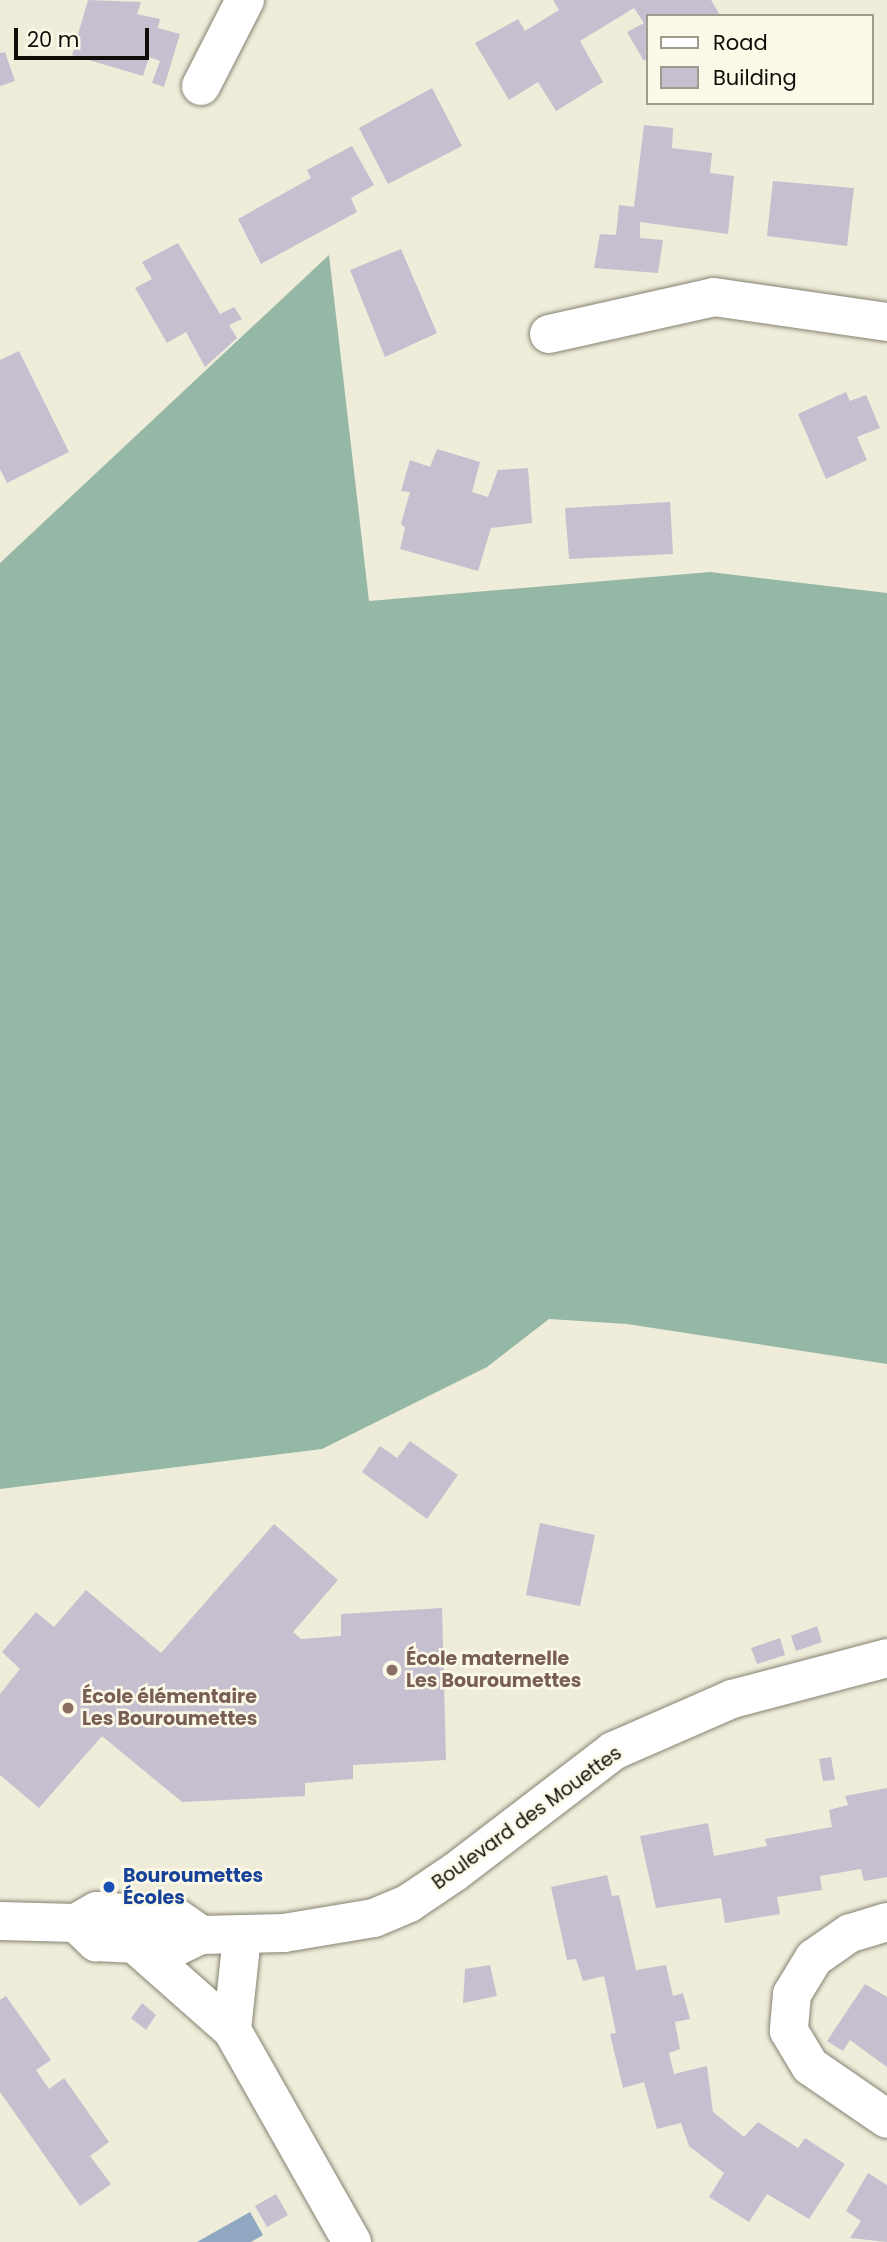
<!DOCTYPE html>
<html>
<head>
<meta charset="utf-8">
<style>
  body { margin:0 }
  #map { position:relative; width:887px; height:2242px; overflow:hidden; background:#efecda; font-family:Poppins,sans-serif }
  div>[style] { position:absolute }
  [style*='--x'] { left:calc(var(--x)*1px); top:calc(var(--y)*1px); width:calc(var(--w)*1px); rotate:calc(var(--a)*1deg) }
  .forest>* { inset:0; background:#95b8a6 }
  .water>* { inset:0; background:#90a8c2 }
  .building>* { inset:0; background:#c6bfcf }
  .roads { filter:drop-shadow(0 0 2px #858272) drop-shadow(0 0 2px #858272) }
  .minor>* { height:38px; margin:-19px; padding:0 19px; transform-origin:19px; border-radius:19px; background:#fff }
  .dots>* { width:19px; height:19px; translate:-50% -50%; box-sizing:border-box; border:4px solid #fcf9e8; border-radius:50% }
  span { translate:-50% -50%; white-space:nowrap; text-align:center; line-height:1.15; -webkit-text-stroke:5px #fcf9e8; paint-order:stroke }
  .education-label { font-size:19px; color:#785e54; font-weight:700 }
  .left { translate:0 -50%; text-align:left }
  .street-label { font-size:19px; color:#0e0d08 }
  .transit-label { font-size:19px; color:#164399; font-weight:700 }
  .legend { position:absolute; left:646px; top:14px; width:228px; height:91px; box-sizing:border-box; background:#fcf9e8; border:2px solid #9d9b8e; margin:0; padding:9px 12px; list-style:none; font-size:21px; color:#0e0d08 }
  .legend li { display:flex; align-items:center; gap:14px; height:35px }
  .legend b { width:35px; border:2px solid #9d9b8e }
  .scale { position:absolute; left:14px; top:28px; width:135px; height:32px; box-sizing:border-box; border:4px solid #0e0d08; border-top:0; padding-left:9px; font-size:21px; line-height:24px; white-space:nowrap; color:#0e0d08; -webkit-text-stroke:5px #fcf9e8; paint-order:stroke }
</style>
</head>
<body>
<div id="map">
  <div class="forest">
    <div style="clip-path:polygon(329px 255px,369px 601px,710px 572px,887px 593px,887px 1364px,627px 1324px,549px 1319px,487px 1367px,322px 1449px,0 1489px,0 563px)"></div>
  </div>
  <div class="water">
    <div style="clip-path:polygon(250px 2212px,263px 2235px,251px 2242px,197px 2242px)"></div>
  </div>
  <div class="building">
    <div style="clip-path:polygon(88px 0,141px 2px,137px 14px,160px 19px,158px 28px,180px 34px,164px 87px,152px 83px,160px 61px,149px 57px,143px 76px,72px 55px)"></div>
    <div style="clip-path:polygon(553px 0,711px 0,720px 15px,647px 16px,647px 58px,644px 61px,627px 32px,644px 23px,634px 8px,580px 41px,603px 82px,556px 111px,538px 82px,509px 100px,475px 43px,518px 19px,525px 31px,559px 10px)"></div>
    <div style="clip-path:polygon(5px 52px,15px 81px,0 86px,0 53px)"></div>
    <div style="clip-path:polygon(432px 88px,462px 146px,388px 184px,359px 128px)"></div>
    <div style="clip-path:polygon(644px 125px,673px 128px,672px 148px,712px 153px,710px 173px,734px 176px,728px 234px,640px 222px,640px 238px,663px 240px,658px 273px,594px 268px,600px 234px,616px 235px,619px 205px,634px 207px)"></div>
    <div style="clip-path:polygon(352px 146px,374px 185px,351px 198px,357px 212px,261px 264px,238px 219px,311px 178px,307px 170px)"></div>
    <div style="clip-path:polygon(773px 181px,854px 188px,847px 246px,767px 236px)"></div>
    <div style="clip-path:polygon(178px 243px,220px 314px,234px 307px,242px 319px,229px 325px,237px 338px,205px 367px,186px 332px,167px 343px,135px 288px,152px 279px,142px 262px)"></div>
    <div style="clip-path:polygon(401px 249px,437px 333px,385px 357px,350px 270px)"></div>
    <div style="clip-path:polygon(19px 351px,69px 452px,7px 483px,0 469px,0 360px)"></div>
    <div style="clip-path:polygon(846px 392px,850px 401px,866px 395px,880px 428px,857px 437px,867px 460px,826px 479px,798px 414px)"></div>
    <div style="clip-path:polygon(437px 449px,480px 462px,472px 492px,488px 497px,498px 470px,528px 468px,532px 523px,491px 528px,478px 571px,400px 549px,405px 528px,401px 524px,410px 492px,401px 491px,410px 460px,430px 467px)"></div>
    <div style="clip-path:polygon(670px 502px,673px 554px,569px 559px,565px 508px)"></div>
    <div style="clip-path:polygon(410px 1441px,458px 1475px,427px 1519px,362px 1472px,380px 1446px,397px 1458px)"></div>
    <div style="clip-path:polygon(540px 1523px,595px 1535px,580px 1606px,526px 1595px)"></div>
    <div style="clip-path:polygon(274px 1524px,338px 1580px,293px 1632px,301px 1639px,341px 1636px,341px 1614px,442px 1608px,446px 1760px,353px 1765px,353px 1779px,305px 1783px,305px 1796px,182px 1802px,102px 1736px,39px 1808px,0 1775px,0 1694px,20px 1669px,2px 1652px,36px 1612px,54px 1627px,86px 1590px,161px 1653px)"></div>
    <div style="clip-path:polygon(817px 1626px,822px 1642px,796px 1651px,791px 1636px)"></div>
    <div style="clip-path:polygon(780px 1638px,785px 1655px,757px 1664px,751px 1648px)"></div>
    <div style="clip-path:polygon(831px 1757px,835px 1780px,823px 1781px,819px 1759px)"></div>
    <div style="clip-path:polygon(887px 1788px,887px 1877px,864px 1881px,861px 1869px,820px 1876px,822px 1890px,777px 1897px,780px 1914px,725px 1923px,721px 1898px,656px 1908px,640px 1836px,708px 1823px,714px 1856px,767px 1846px,765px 1839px,832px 1827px,829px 1810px,848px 1805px,845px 1796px)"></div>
    <div style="clip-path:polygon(607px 1875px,612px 1896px,619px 1895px,636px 1970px,666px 1965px,673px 1996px,683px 1993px,690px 2019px,675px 2022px,680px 2049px,669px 2053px,674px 2074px,707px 2066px,713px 2112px,744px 2137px,758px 2122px,798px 2148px,805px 2138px,845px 2164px,809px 2219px,767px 2194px,749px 2222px,709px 2197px,724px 2173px,689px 2146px,681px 2123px,657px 2129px,644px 2082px,623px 2088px,610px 2034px,616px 2033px,604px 1976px,583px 1981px,576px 1959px,567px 1960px,551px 1887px)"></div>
    <div style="clip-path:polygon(490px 1965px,497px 1996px,463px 2003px,465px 1969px)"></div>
    <div style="clip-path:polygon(865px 1984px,887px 1997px,887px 2067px,850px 2040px,843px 2051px,827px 2041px)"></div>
    <div style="clip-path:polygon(6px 1996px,51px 2060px,36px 2070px,49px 2089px,64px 2078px,109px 2142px,90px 2156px,111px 2184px,80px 2206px,0 2092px,0 2000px)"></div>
    <div style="clip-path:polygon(142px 2003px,156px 2015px,146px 2030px,131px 2018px)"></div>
    <div style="clip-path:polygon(868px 2173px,887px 2185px,887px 2242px,850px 2238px,861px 2221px,846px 2211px)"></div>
    <div style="clip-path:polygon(276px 2194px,288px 2215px,267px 2227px,255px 2206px)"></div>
  </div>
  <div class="roads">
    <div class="minor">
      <div style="--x:201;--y:86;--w:97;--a:-62.9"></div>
      <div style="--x:549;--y:334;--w:169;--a:-12.6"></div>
      <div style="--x:714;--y:297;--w:175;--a:8.2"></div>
      <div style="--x:0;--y:1921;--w:76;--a:1.5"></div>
      <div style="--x:76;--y:1923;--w:24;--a:-30"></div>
      <div style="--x:97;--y:1911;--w:14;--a:4"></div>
      <div style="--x:111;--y:1912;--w:66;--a:5.2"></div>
      <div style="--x:177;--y:1918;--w:29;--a:35"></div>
      <div style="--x:887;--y:1922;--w:39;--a:163"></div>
      <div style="--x:850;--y:1933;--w:44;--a:145.2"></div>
      <div style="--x:814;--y:1958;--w:42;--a:121.4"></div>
      <div style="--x:792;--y:1994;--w:37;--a:95"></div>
      <div style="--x:789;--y:2031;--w:41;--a:59"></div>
      <div style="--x:810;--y:2066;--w:93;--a:34.5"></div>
      <div style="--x:76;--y:1923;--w:28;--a:44"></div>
      <div style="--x:96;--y:1942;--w:82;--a:2.8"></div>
      <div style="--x:178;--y:1946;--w:25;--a:-26"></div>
      <div style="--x:201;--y:1935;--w:83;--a:-1.4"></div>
      <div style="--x:284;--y:1933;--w:91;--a:-9.5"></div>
      <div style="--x:374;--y:1918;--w:38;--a:-23"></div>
      <div style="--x:409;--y:1903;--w:55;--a:-34"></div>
      <div style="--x:455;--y:1872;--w:199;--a:-37.4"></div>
      <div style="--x:613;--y:1751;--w:130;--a:-23.6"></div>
      <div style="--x:732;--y:1699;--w:160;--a:-14.8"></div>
      <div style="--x:137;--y:1946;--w:127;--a:41.5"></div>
      <div style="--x:232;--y:2030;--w:244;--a:60.5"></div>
      <div style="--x:232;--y:2030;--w:95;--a:-83.9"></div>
    </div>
  </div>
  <div class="dots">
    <div style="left:392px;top:1670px;background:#8d6e63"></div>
    <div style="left:68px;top:1708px;background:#8d6e63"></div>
    <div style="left:109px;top:1887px;background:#1a4fb4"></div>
  </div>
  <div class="education-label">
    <span class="left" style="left:406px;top:1670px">École maternelle<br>Les Bouroumettes</span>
    <span class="left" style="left:82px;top:1708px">École élémentaire<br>Les Bouroumettes</span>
  </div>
  <div class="street-label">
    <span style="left:527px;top:1818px;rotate:-36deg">Boulevard des Mouettes</span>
  </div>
  <div class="transit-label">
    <span class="left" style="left:123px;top:1887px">Bouroumettes<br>Écoles</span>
  </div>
  <ul class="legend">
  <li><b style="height:9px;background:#fff"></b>Road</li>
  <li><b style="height:19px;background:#c6bfcf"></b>Building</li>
  </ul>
  <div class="scale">20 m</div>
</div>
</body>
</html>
